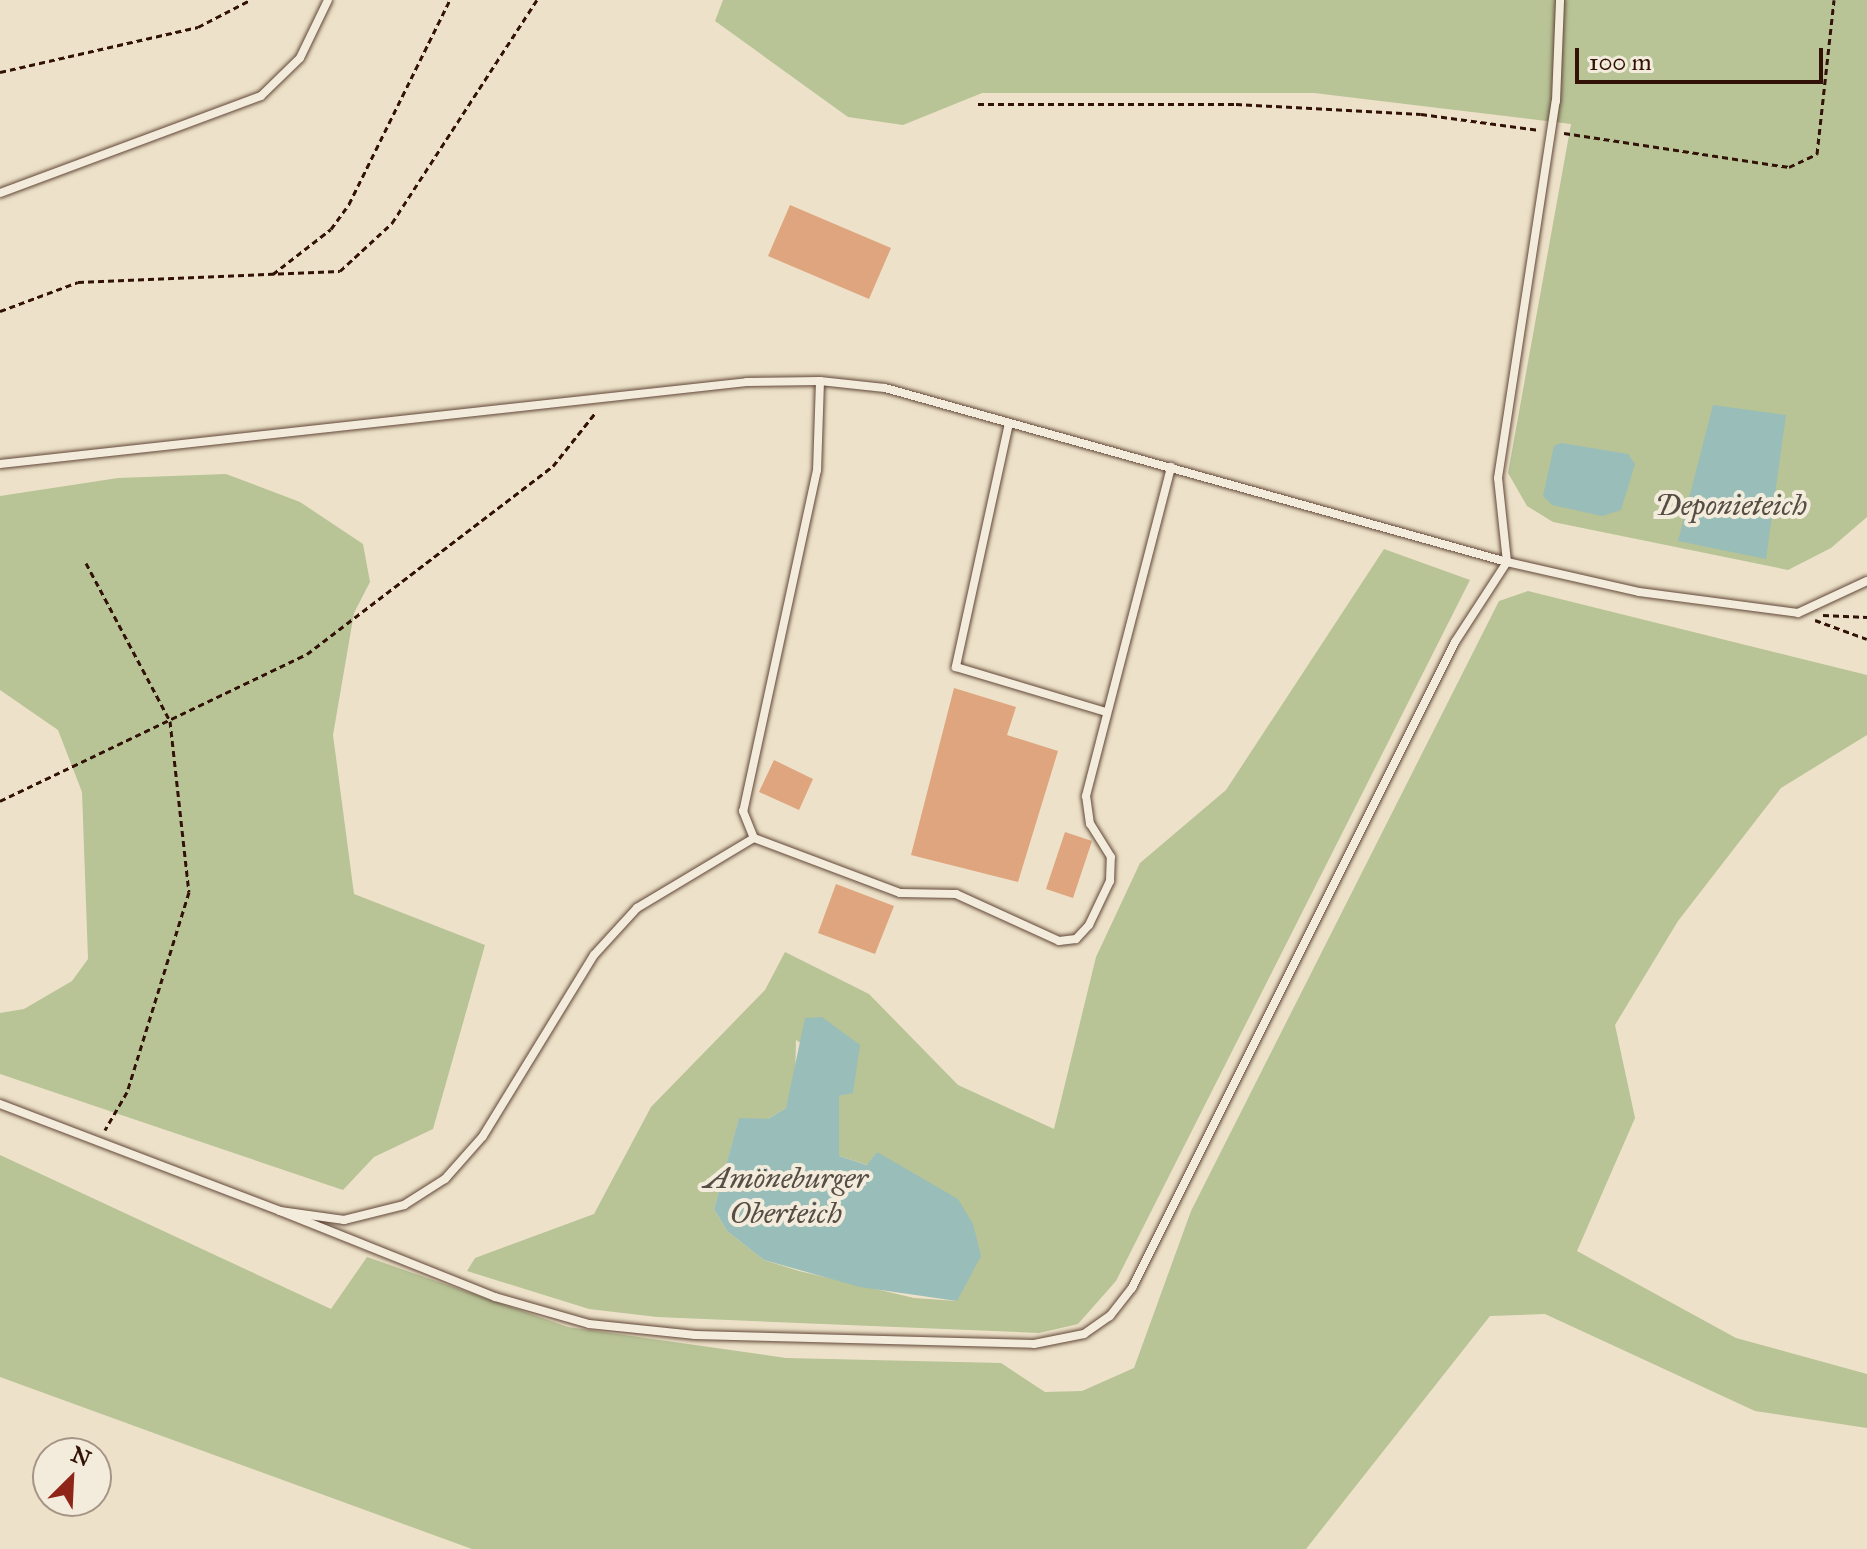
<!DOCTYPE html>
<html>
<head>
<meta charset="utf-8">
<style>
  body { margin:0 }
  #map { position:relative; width:1867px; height:1549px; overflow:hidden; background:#ede2c9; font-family:"IM FELL Great Primer",serif }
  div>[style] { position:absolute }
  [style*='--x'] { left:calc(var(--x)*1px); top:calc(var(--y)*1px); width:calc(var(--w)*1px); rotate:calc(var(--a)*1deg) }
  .green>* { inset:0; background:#b8c396 }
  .water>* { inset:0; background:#99bdb9 }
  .building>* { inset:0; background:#dea57e }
  .path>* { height:3px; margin-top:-1.5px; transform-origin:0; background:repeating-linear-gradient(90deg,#321206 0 6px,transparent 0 10px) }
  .roads { filter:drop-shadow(0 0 2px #614637) drop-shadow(0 0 2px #614637) }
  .lane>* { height:8px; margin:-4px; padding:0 4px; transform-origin:4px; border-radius:4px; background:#f3ecdc }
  span { translate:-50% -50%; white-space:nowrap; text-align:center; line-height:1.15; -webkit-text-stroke:8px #f3ecdc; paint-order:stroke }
  .water-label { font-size:30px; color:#564e45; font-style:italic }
  .north { position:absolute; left:32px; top:1437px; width:80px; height:80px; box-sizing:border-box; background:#f3ecdc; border:2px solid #a69586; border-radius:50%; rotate:24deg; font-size:22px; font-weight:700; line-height:32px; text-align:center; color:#321206 }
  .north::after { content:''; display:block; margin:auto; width:28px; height:36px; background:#8f2418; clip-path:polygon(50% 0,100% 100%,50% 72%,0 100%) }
  .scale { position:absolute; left:1575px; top:48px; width:248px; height:36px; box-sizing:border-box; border:4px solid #321206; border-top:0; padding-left:10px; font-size:24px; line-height:28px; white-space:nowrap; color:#321206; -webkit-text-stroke:6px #f3ecdc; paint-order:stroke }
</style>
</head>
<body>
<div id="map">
  <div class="green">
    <div style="clip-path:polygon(723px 0,1867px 0,1867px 517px,1831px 548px,1788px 570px,1553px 522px,1527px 506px,1508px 473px,1571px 124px,1314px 93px,982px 93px,903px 125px,848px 117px,715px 21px)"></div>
    <div style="clip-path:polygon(226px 474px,300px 502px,363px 544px,370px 582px,354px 613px,333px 735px,354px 894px,485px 945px,433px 1129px,374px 1157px,343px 1190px,0 1074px,0 1013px,24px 1009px,72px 981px,88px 959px,82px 792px,58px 730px,0 690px,0 496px,118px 478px)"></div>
    <div style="clip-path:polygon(evenodd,1384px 549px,1470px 580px,1116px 1281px,1078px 1324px,1039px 1333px,657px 1317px,589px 1309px,467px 1271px,475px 1258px,594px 1214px,651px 1107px,765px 990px,785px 952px,869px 994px,958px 1085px,1054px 1129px,1096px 957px,1140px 863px,1226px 790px,1384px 549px,796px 1040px,854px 1076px,853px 1092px,839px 1096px,839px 1156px,868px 1165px,877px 1152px,957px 1301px,914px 1298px,799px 1271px,764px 1260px,727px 1231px,714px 1209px,739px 1119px,768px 1119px,786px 1108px,795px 1081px,796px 1040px)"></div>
    <div style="clip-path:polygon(1528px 591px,1867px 675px,1867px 735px,1781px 788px,1678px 921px,1615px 1025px,1635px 1118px,1577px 1251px,1736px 1338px,1867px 1374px,1867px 1428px,1755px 1411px,1545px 1314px,1490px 1316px,1306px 1549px,472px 1549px,0 1377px,0 1155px,331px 1309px,367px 1257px,568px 1327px,786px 1358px,1001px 1363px,1045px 1392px,1082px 1391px,1134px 1368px,1191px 1211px,1499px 601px)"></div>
  </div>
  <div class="water">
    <div style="clip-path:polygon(1713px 405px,1786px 415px,1766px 559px,1678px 541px)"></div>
    <div style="clip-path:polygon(1561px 443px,1628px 454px,1635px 464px,1621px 510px,1602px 516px,1552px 505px,1543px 496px,1554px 446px)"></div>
    <div style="clip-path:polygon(822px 1017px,860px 1045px,853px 1093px,839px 1096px,839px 1156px,867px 1165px,877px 1152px,958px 1199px,973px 1224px,981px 1256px,957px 1301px,860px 1287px,764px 1260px,727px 1231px,714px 1209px,739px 1118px,768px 1119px,786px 1108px,805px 1018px)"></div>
  </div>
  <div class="building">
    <div style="clip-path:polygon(790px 205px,891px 248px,869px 299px,768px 256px)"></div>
    <div style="clip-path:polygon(954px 688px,1016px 707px,1007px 735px,1058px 751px,1018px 882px,911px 855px)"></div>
    <div style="clip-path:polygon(774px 760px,813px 779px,799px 810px,759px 792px)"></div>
    <div style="clip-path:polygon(1065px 832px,1092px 841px,1073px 898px,1046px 889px)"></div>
    <div style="clip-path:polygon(836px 884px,894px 906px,875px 954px,818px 933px)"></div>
  </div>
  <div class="path">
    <div style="--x:0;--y:72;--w:203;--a:-12.8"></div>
    <div style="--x:198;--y:27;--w:59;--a:-27.4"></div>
    <div style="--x:978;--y:104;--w:258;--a:0"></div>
    <div style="--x:1236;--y:104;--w:185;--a:3.1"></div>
    <div style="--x:1421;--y:114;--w:120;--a:7.7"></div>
    <div style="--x:1564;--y:133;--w:228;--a:8.6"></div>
    <div style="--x:1789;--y:167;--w:31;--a:-25"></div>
    <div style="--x:1817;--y:154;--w:155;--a:-83.7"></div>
    <div style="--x:273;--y:274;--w:73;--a:-37.8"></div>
    <div style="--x:331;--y:229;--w:31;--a:-54"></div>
    <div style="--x:349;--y:204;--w:228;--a:-63.7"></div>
    <div style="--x:0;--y:311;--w:83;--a:-20.4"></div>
    <div style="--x:78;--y:282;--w:262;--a:-2.4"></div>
    <div style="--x:340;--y:271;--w:71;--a:-42.7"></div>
    <div style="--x:392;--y:223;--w:266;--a:-57"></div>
    <div style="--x:86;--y:563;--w:179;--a:62"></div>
    <div style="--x:170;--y:721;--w:172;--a:83.7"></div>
    <div style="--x:189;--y:892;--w:209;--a:107.2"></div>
    <div style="--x:127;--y:1092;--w:44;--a:120.1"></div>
    <div style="--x:1823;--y:615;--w:44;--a:2.6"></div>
    <div style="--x:1815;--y:620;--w:55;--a:20.1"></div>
    <div style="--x:0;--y:801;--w:340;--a:-25.6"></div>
    <div style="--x:307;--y:654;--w:310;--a:-37.4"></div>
    <div style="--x:553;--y:466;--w:69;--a:-51.5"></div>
  </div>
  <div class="roads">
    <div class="lane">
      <div style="--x:0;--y:193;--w:278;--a:-20.4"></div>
      <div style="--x:261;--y:96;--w:54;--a:-44.3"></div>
      <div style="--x:300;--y:58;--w:64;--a:-64.2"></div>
      <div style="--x:820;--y:381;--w:89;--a:91.9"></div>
      <div style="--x:817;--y:470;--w:349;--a:102.2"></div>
      <div style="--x:743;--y:811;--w:29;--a:68"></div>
      <div style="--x:754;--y:838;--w:156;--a:20.6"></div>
      <div style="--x:900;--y:893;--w:56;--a:1"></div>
      <div style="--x:956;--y:894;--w:113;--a:24.5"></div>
      <div style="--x:1059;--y:941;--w:17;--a:-7"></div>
      <div style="--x:1076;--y:939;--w:19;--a:-47"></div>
      <div style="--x:1089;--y:925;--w:49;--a:-64.5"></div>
      <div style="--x:1110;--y:881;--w:24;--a:-88"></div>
      <div style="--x:1111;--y:857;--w:39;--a:-122"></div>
      <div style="--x:1090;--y:824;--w:28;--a:-98"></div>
      <div style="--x:1086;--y:796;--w:340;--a:-75.5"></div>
      <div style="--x:1009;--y:423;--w:250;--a:102.3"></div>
      <div style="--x:956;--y:667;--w:157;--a:16.7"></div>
      <div style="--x:0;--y:464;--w:751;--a:-6.26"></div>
      <div style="--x:747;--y:382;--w:73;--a:-0.8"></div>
      <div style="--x:820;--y:381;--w:65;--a:6.1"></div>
      <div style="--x:885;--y:388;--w:646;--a:15.63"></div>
      <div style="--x:1507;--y:562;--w:135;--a:12.8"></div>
      <div style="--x:1639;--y:592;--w:160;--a:7.5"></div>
      <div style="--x:1798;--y:613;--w:76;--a:-24.9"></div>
      <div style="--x:0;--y:1104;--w:300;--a:20.9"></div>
      <div style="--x:280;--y:1211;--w:65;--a:8"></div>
      <div style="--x:344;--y:1220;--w:62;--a:-14"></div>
      <div style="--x:404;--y:1205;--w:49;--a:-32.4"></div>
      <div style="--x:445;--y:1179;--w:57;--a:-48.5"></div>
      <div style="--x:483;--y:1136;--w:212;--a:-58.5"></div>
      <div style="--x:594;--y:955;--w:64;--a:-47.5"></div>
      <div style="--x:637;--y:908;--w:136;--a:-30.9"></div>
      <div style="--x:280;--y:1211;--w:232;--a:21.8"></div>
      <div style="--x:495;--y:1297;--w:98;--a:16"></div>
      <div style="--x:589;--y:1324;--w:107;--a:5.9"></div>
      <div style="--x:695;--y:1335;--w:339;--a:1.5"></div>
      <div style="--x:1034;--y:1344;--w:51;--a:-11.3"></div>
      <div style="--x:1084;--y:1334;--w:32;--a:-35"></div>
      <div style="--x:1110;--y:1316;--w:36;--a:-52"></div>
      <div style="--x:1132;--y:1288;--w:722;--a:-63.43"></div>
      <div style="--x:1455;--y:642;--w:95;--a:-57"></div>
      <div style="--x:1507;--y:562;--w:84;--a:-96.1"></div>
      <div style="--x:1498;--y:478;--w:381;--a:-81.3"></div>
      <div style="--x:1556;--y:101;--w:101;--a:-87.7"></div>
    </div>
  </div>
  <div class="water-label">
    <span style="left:1731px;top:505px">Deponieteich</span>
    <span style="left:786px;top:1195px">Amöneburger<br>Oberteich</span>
  </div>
  <div class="north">N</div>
  <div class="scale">100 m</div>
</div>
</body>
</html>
